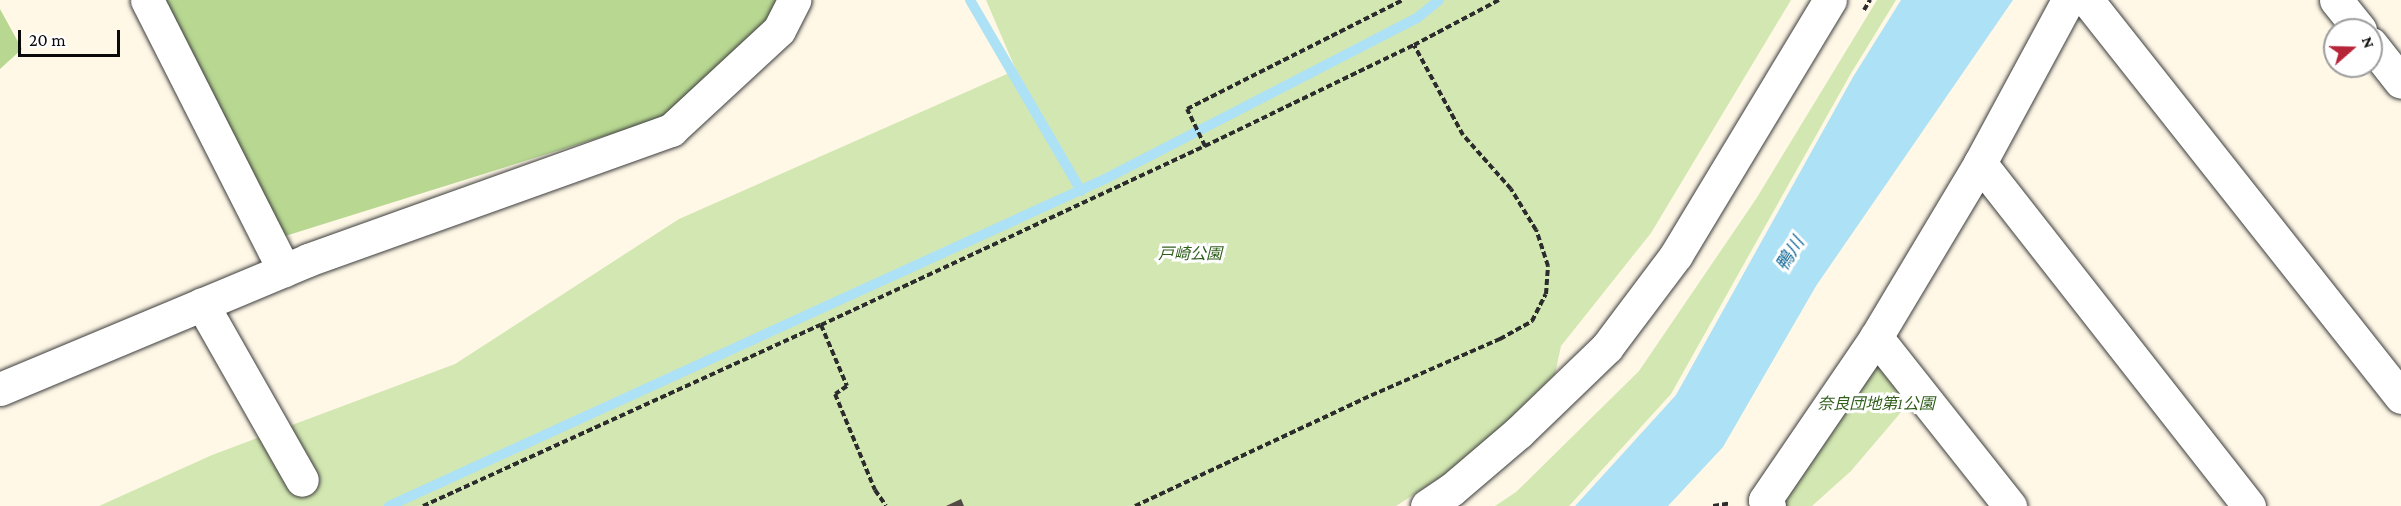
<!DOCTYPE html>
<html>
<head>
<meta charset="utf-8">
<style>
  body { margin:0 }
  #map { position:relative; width:2401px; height:506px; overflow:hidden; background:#fff8e7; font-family:"Crimson Pro","Noto Sans JP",serif }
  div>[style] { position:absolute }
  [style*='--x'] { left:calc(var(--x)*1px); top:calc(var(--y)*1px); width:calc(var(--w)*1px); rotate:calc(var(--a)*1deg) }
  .green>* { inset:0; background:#d3e7b2 }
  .forest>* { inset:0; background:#b8d892 }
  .water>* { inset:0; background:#ade1f5 }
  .stream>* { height:10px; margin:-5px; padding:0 5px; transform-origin:5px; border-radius:5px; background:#ade1f5 }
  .building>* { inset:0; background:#524a46 }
  .path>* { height:4px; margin-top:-2px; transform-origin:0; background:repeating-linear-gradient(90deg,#2c2c2c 0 6px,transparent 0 9px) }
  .roads { filter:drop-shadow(0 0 2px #3d3d3d) drop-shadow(0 0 2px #3d3d3d) }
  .minor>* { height:33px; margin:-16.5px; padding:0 16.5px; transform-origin:16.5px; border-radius:16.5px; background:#fff }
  span { translate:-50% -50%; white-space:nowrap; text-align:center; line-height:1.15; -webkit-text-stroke:6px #fff; paint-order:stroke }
  .park-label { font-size:16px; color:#305f1c; font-style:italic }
  .water-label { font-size:18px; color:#166c99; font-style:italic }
  .north { position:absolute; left:2323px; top:18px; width:60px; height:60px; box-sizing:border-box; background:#fff; border:2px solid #9d9d9d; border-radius:50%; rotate:70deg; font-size:16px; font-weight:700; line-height:24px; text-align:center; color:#0a0a0a }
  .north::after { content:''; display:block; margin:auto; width:21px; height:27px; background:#b72539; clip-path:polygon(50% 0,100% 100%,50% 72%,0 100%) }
  .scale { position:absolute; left:18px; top:30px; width:102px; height:27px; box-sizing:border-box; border:3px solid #0a0a0a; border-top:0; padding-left:8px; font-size:18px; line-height:21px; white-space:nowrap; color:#0a0a0a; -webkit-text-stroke:4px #fff; paint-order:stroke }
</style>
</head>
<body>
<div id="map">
  <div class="green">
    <div style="clip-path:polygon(986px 0,1791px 0,1651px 233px,1561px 346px,1555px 374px,1496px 432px,1444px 475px,1396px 506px,99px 506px,212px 455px,455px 364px,679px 219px,1016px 70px)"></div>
    <div style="clip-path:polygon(1877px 0,1896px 0,1850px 75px,1671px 394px,1569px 506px,1495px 506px,1516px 492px,1639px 371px,1756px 199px)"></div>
    <div style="clip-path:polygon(1880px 357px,1914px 397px,1851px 471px,1812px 506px,1784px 506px,1784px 490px)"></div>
  </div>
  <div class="forest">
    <div style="clip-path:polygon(146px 0,778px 0,770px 17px,669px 116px,282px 237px)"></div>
    <div style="clip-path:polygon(0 9px,22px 49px,0 69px)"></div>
  </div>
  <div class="water">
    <div style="clip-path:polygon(1901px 0,2013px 0,1816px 286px,1723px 447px,1668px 506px,1575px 506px,1676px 395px,1853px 77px)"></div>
  </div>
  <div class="stream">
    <div style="--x:970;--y:0;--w:221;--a:59.8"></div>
    <div style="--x:389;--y:506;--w:787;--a:-24.55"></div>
    <div style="--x:1105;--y:179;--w:351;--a:-27.3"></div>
    <div style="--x:1417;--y:18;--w:28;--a:-39"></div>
  </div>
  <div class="building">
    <div style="clip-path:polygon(961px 499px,964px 506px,946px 506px)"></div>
  </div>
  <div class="path">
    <div style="--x:1864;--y:10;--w:12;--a:-59"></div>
    <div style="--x:1205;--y:146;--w:41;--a:-115.9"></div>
    <div style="--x:1187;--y:109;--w:242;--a:-26.8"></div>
    <div style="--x:821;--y:325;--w:66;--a:66.9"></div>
    <div style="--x:847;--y:386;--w:14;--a:146"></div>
    <div style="--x:835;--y:394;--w:104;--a:67.4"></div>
    <div style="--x:875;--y:490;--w:19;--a:55"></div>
    <div style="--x:423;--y:506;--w:437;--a:-24.5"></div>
    <div style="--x:821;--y:325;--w:424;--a:-25"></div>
    <div style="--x:1205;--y:146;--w:232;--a:-25.8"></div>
    <div style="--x:1414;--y:45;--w:96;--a:-27.9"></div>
    <div style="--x:1135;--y:506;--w:252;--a:-25.1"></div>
    <div style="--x:1363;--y:399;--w:150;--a:-23.7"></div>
    <div style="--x:1500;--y:339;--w:37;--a:-29"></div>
    <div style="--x:1532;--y:321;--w:30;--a:-63"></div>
    <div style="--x:1546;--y:294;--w:28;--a:-86"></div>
    <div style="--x:1548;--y:266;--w:38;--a:-108"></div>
    <div style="--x:1536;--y:230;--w:48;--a:-121.4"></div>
    <div style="--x:1511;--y:189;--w:72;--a:-131.6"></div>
    <div style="--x:1463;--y:135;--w:102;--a:-118.6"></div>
    <div style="--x:1713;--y:506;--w:18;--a:-9"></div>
  </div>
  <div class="roads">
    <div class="minor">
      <div style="--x:147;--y:0;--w:303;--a:63.1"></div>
      <div style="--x:2087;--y:0;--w:506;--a:51.66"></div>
      <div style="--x:2336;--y:0;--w:38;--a:51"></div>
      <div style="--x:2371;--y:44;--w:48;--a:51.7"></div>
      <div style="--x:1980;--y:163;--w:436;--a:51.9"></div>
      <div style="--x:202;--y:304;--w:202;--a:60.4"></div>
      <div style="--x:1876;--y:337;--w:216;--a:51.6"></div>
      <div style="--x:0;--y:389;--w:334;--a:-22.7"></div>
      <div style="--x:308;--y:260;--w:386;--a:-19.7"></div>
      <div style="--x:671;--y:130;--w:147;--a:-42.8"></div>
      <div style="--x:779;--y:30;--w:34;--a:-63"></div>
      <div style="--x:1427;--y:506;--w:29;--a:-34"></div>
      <div style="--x:1451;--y:490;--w:89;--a:-40.5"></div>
      <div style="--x:1519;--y:432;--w:122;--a:-44"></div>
      <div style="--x:1607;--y:347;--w:115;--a:-53.1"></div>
      <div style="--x:1676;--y:255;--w:298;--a:-58.9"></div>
      <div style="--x:1769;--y:506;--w:7;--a:-124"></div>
      <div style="--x:1765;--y:500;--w:197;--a:-55.7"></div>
      <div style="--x:1876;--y:337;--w:203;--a:-59.1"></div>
      <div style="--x:1980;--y:163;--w:185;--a:-61.6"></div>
    </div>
  </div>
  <div class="park-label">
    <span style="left:1190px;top:254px">戸崎公園</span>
    <span style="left:1876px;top:404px">奈良団地第1公園</span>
  </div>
  <div class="water-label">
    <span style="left:1790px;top:254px;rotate:-58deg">鴨川</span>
  </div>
  <div class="north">N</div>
  <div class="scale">20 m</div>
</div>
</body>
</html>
